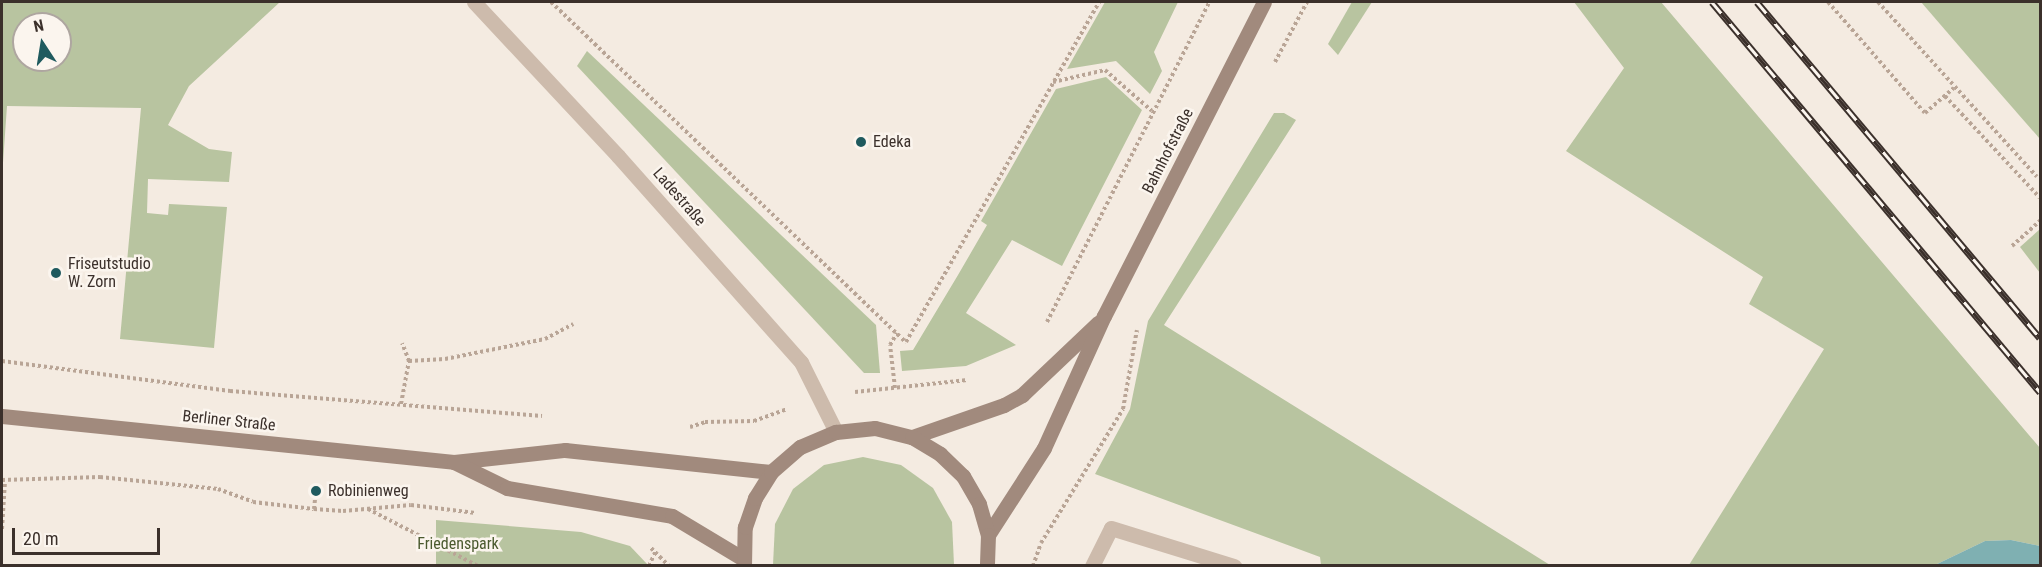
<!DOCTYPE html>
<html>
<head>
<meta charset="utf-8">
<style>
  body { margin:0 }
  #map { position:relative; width:2042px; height:567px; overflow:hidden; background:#f4ebe1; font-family:"Roboto Condensed",sans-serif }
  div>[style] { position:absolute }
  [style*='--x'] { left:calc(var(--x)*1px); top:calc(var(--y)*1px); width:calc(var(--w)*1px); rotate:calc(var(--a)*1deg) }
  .green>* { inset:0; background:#b8c4a0 }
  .water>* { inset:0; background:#7fb0b2 }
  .path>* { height:4px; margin-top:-2px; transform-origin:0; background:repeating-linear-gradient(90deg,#b9a596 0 3px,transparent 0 6px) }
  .service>* { height:15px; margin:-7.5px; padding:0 7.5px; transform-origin:7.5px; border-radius:7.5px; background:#cdbbac }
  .minor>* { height:15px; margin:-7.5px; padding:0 7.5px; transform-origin:7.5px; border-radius:7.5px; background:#cdbbac }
  .secondary>* { height:15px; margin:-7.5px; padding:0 7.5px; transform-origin:7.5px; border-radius:7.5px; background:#a18a7d }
  .rail>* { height:7px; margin-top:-3.5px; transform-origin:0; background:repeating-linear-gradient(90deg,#fbf5ee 0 14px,#3b302b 0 28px); box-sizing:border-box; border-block:2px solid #3b302b }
  .dots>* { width:16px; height:16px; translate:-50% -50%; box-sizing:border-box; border:3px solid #fbf5ee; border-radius:50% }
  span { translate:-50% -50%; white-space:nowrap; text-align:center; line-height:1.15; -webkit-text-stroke:5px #fbf5ee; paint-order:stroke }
  .poi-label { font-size:16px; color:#3b302b }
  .left { translate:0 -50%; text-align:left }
  .street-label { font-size:16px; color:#3b302b }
  .park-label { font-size:16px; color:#4a5a2e }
  .frame { position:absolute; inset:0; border:3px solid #3b302b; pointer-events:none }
  .north { position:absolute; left:12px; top:12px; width:60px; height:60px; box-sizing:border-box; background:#fbf5ee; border:2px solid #aea6a0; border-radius:50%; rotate:348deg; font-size:16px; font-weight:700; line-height:24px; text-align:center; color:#3b302b }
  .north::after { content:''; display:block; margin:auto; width:21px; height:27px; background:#1f5a5e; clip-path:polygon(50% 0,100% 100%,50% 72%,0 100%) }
  .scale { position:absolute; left:12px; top:528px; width:148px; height:27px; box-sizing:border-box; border:3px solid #3b302b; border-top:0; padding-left:8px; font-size:18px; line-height:21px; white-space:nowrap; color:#3b302b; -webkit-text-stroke:4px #fbf5ee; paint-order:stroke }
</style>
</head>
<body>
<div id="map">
  <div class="green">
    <div style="clip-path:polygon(evenodd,2px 2px,280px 2px,189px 86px,168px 125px,209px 149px,232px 152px,229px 182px,148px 179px,147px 213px,168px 215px,169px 204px,227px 207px,214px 348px,120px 339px,141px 108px,7px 106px,2px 177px,2px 2px,24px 24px,60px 24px,60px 60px,24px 60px,24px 24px)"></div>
    <div style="clip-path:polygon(1105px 2px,1178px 2px,1154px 52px,1162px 71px,1150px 94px,1116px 61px,1067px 69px)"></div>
    <div style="clip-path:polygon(1352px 2px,1372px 2px,1338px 55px,1328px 44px)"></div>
    <div style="clip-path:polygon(1574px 2px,1661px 2px,2040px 448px,2040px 546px,2011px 540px,1985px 541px,1935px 565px,1689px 565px,1824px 349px,1749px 304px,1763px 277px,1566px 151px,1624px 68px)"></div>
    <div style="clip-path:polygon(1921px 2px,2040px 2px,2040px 139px,1971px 60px)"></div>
    <div style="clip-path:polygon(587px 51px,876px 325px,880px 373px,864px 373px,577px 66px)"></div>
    <div style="clip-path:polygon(1106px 77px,1142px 110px,1062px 266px,1012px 240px,966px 313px,1016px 345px,966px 366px,902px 371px,900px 351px,913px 350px,958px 275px,987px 225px,981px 221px,1056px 89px)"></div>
    <div style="clip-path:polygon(1274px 113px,1284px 113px,1296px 120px,1164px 325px,1550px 565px,1321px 565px,1320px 557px,1095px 474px,1130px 409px,1148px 321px)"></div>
    <div style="clip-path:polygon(2040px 229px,2040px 273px,2020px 247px)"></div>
    <div style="clip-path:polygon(863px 457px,901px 465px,933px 488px,952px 522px,954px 565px,773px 565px,775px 524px,793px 489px,824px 465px)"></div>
    <div style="clip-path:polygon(436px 520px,581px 532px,630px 546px,648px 565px,436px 565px)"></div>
  </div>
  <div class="water">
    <div style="clip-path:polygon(2011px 540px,2040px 546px,2040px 565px,1935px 565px,1985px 541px)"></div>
  </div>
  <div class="path">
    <div style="--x:551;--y:2;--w:492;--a:43.8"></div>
    <div style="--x:906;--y:342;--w:391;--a:-60.4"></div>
    <div style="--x:1828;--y:2;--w:147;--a:48.9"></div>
    <div style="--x:1925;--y:113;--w:38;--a:-41"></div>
    <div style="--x:1878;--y:2;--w:236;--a:47.7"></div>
    <div style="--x:1275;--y:62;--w:68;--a:-61.9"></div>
    <div style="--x:1053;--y:82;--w:53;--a:-13"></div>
    <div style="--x:1105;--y:70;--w:62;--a:41.1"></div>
    <div style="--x:1945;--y:96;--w:139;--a:47"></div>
    <div style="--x:2012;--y:246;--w:38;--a:-42"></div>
    <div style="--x:1047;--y:322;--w:359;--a:-63.1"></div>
    <div style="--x:2;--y:361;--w:230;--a:7.5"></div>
    <div style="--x:230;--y:391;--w:313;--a:4.6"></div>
    <div style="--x:409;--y:361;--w:36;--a:-3"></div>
    <div style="--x:445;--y:359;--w:102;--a:-11.3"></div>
    <div style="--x:545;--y:339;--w:32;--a:-28"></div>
    <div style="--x:895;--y:388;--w:43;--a:-96.6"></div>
    <div style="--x:890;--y:345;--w:14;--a:-60"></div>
    <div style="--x:855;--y:392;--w:113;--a:-6.1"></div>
    <div style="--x:401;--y:404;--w:44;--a:-79.5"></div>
    <div style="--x:409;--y:361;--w:19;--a:-111"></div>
    <div style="--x:690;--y:427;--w:16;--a:-18"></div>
    <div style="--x:705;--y:422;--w:49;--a:-1.2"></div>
    <div style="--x:754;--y:421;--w:35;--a:-20"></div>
    <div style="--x:2;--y:480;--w:98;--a:-1.8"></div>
    <div style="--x:100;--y:477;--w:119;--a:5.8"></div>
    <div style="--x:218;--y:489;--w:37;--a:20"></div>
    <div style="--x:253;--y:502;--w:61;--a:6.5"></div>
    <div style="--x:314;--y:509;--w:29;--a:4"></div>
    <div style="--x:343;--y:511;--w:68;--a:-5"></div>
    <div style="--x:411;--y:505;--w:65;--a:7"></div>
    <div style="--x:314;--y:509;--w:18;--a:-84"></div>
    <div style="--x:368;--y:509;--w:124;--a:27.4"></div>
    <div style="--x:2;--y:529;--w:48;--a:-86.4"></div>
    <div style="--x:651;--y:548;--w:25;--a:45"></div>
    <div style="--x:649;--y:566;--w:17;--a:-66"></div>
    <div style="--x:1033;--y:566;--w:24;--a:-71"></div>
    <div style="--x:1041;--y:543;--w:157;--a:-58.5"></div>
    <div style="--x:1123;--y:409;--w:80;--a:-80"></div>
  </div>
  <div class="service">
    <div style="--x:1092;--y:566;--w:42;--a:-63.4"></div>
    <div style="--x:1111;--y:528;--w:129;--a:17.2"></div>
  </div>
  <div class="minor">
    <div style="--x:474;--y:2;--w:211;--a:46.9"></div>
    <div style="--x:618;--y:156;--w:276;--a:48.4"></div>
    <div style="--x:801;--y:362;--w:78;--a:63.4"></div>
  </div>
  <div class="secondary">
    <div style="--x:2;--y:416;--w:454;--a:5.8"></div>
    <div style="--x:454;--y:462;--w:112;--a:-6.2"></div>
    <div style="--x:565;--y:450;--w:207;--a:6.1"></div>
    <div style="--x:912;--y:437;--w:97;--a:-19.2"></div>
    <div style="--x:1004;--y:405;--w:21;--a:-29"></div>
    <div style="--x:1022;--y:395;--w:105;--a:-43.5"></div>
    <div style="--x:454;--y:462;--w:59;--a:26.1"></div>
    <div style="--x:507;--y:488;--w:167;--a:9.6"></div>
    <div style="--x:672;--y:516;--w:82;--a:31"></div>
    <div style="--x:988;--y:535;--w:103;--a:-57.2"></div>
    <div style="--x:1044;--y:448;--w:145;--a:-65.6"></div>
    <div style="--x:1104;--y:316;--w:352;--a:-63"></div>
    <div style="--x:744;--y:566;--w:39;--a:-89"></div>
    <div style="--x:745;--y:527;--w:31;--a:-71"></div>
    <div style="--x:755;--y:498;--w:31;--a:-58"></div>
    <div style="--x:771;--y:472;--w:38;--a:-41"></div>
    <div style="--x:800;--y:447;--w:39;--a:-23"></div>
    <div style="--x:836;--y:432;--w:39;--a:-6"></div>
    <div style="--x:875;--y:428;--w:38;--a:14"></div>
    <div style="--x:912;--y:437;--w:33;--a:31"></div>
    <div style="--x:940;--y:454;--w:32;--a:44"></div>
    <div style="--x:963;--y:476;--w:32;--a:60"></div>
    <div style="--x:979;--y:504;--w:32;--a:74"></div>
    <div style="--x:988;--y:535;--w:31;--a:92"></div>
  </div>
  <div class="rail">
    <div style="--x:1712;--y:2;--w:510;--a:49.94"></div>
    <div style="--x:1757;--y:2;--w:439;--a:49.9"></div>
  </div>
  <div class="dots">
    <div style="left:861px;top:142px;background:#1f5a5e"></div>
    <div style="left:56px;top:273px;background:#1f5a5e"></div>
    <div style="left:316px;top:491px;background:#1f5a5e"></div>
  </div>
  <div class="poi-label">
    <span class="left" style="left:873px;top:142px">Edeka</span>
    <span class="left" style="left:68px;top:273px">Friseutstudio<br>W. Zorn</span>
    <span class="left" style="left:328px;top:491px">Robinienweg</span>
  </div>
  <div class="street-label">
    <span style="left:1168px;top:151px;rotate:-63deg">Bahnhofstraße</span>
    <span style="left:679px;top:197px;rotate:49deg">Ladestraße</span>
    <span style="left:229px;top:421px;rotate:6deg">Berliner Straße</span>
  </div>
  <div class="park-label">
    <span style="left:458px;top:544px">Friedenspark</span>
  </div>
  <div class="frame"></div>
  <div class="north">N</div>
  <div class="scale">20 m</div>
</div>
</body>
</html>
